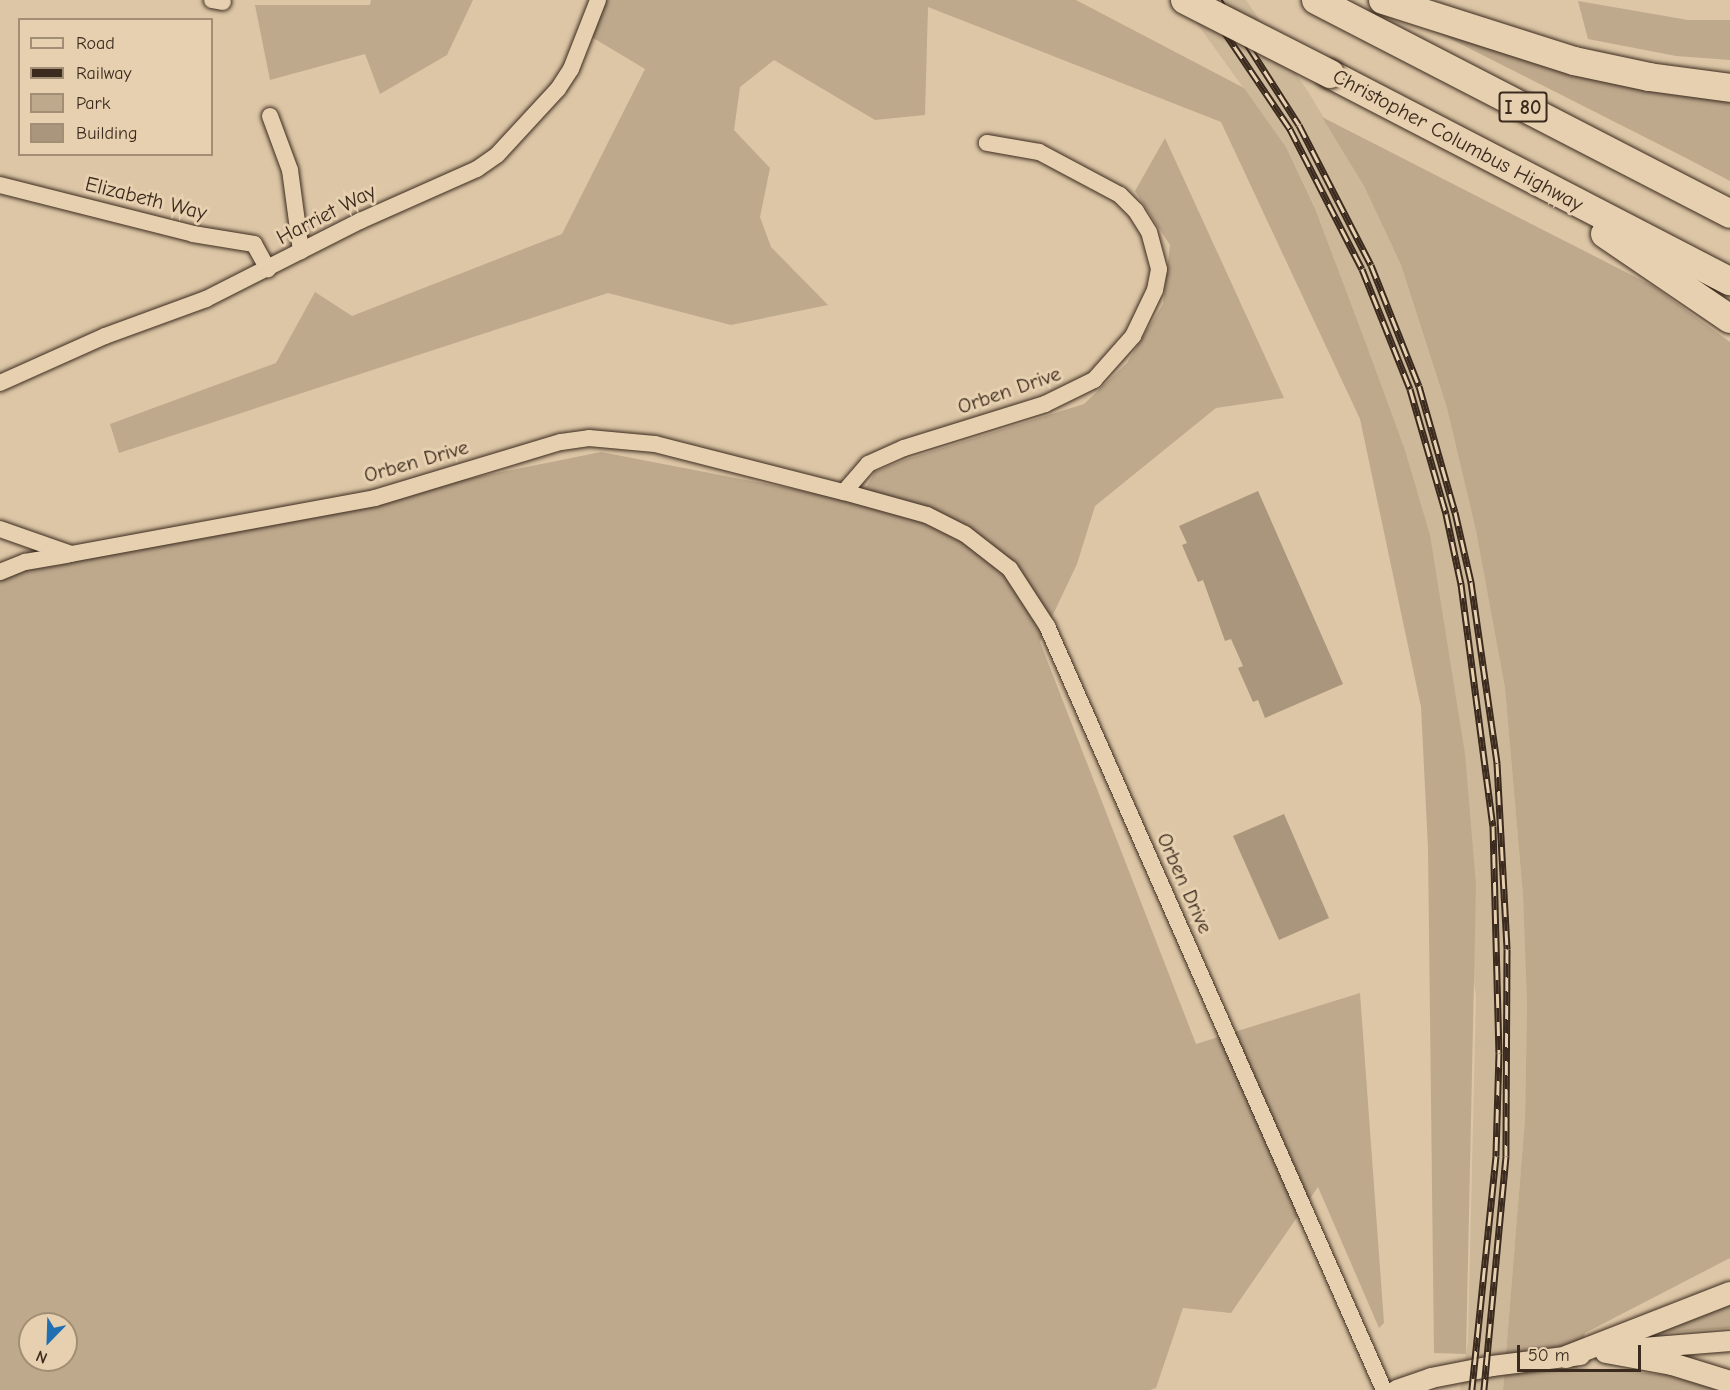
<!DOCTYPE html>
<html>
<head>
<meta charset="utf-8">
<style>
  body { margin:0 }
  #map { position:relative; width:1730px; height:1390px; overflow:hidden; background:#dcc6a6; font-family:"Comic Neue",sans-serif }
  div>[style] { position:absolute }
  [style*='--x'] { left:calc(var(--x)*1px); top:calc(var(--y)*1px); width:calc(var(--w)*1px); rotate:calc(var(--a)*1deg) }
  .built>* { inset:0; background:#cdb899 }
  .green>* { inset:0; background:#bea98d }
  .building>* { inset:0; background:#aa967c }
  .roads { filter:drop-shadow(0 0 2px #3b2a1e) drop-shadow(0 0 2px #3b2a1e) }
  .minor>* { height:16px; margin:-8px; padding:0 8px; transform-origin:8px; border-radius:8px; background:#e6d0af }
  .tertiary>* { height:20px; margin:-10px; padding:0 10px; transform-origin:10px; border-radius:10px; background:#e6d0af }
  .secondary>* { height:22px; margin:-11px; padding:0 11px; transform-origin:11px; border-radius:11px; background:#e6d0af }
  .motorway>* { height:28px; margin:-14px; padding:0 14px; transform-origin:14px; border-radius:14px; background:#e6d0af }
  .rail>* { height:7px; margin-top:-3.5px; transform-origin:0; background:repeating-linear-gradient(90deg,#e6d0af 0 14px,#3b2a1e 0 28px); box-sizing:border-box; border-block:2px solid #3b2a1e }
  .bridges { filter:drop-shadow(0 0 2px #3b2a1e) drop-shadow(0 0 2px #3b2a1e) }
  .motorway-bridge>* { height:28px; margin:-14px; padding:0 14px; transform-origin:14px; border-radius:14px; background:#e6d0af }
  span { translate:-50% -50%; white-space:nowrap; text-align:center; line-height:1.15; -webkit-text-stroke:6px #e6d0af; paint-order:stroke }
  .shield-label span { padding:2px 4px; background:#e6d0af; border:2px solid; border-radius:4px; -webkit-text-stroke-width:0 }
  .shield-label { font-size:20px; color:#3b2a1e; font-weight:700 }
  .street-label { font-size:21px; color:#3b2a1e }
  .legend { position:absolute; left:18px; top:18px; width:195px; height:138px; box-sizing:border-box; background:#e6d0af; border:2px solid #a28e75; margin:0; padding:8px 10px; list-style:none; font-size:18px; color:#3b2a1e }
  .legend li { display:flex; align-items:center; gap:12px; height:30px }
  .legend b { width:30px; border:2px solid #a28e75 }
  .north { position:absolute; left:18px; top:1312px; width:60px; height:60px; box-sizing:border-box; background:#e6d0af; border:2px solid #a28e75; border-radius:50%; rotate:203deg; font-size:16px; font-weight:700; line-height:24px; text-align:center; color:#3b2a1e }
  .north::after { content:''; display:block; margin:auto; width:21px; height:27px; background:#1f6fb2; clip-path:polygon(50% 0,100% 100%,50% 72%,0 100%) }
  .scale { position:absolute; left:1517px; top:1345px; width:124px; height:27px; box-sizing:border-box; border:3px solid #3b2a1e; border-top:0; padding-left:8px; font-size:18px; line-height:21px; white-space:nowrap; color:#3b2a1e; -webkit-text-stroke:4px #e6d0af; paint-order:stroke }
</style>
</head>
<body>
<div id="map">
  <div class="built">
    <div style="clip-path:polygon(1180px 0,1246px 0,1309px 93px,1364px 186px,1401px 265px,1447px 408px,1476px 531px,1505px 688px,1523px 896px,1527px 1006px,1525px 1119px,1503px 1390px,1460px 1390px,1468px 1341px,1476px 996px,1404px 447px,1315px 207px,1286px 147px)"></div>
  </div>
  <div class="green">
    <div style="clip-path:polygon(371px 0,473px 0,447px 55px,380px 94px,365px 54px,270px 80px,255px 5px,370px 5px)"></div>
    <div style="clip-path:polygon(594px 0,1076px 0,1244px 88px,1286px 147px,1315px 208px,1365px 341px,1404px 447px,1430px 535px,1465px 754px,1476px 885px,1466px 1354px,1434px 1353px,1428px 848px,1421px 707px,1360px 419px,1221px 122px,928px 7px,925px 115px,875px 120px,774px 60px,740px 87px,734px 130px,770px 168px,760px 217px,771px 247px,828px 305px,731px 325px,608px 293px,119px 453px,110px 424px,276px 363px,315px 292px,352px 316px,562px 234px,645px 69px,580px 30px)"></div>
    <div style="clip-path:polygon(1578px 1px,1688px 20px,1730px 20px,1730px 60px,1676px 56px,1588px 39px)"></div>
    <div style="clip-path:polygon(1435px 31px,1730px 99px,1730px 181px,1686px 158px)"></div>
    <div style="clip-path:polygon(1322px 117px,1653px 286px,1730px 342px,1730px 1258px,1585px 1333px,1578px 1368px,1685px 1376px,1716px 1390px,1503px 1390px,1525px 1119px,1527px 1006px,1523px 896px,1505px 688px,1476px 531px,1447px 408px,1401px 265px,1364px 186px)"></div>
    <div style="clip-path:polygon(evenodd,1165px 138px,1284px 398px,1216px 408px,1095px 506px,1077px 564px,1040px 642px,1196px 1044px,1360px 993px,1384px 1323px,1379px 1328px,1318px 1187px,1231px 1313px,1183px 1308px,1156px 1388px,1150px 1390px,0 1390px,0 573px,601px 452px,839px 498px,867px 486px,875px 472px,904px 460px,1084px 404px,1127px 363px,1163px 304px,1170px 245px,1135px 191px,1165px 138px,30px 1324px,66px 1324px,66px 1360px,30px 1360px,30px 1324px)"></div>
    <div style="clip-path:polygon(1730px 1305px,1730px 1328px,1661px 1333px,1660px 1331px)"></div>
  </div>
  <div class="building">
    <div style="clip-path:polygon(1258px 491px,1343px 684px,1265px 718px,1258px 700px,1253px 702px,1238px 668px,1243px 666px,1231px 639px,1225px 641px,1203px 580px,1198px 582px,1182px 545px,1187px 543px,1179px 526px)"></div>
    <div style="clip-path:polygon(1284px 814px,1329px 918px,1279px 940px,1233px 836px)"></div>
  </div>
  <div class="roads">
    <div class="minor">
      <div style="--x:212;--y:0;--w:11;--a:10"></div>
      <div style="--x:270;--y:116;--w:58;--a:69.7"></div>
      <div style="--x:290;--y:170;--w:82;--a:82.3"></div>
      <div style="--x:0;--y:185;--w:199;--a:14.2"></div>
      <div style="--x:193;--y:234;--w:62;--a:9.3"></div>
      <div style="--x:254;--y:244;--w:29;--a:61"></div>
      <div style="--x:0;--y:383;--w:115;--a:-24.1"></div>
      <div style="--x:105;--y:336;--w:108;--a:-20.1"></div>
      <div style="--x:206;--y:299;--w:173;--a:-26.9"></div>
      <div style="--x:360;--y:221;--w:128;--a:-24"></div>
      <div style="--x:477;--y:169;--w:24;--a:-35"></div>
      <div style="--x:497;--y:155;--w:90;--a:-47.3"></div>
      <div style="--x:558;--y:89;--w:24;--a:-57"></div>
      <div style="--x:571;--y:69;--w:74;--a:-68.6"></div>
      <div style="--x:844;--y:492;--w:37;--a:-49"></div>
      <div style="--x:868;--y:464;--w:39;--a:-24"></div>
      <div style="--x:904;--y:448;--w:148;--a:-17.3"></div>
      <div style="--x:1045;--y:404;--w:55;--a:-26.1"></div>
      <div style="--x:1094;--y:380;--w:59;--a:-48.4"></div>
      <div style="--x:1133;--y:336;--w:51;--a:-64.4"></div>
      <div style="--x:1155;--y:290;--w:21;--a:-79"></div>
      <div style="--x:1159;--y:269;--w:38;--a:-105"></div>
      <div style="--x:1149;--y:232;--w:25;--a:-122"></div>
      <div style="--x:1136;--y:211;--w:23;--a:-135"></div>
      <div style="--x:1120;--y:195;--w:92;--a:-152"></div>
      <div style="--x:1039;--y:152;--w:53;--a:-170.2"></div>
      <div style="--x:0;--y:529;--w:75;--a:19.4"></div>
      <div style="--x:71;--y:554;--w:309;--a:-10.4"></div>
      <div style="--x:375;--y:498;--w:194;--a:-16.8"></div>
      <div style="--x:561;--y:442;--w:28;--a:-8"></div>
      <div style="--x:589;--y:438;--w:66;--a:5.2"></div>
      <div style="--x:655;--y:444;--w:195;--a:14.3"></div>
      <div style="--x:844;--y:492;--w:86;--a:15.5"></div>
      <div style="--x:927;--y:515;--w:42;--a:26.6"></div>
      <div style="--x:965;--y:534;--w:57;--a:37.9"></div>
      <div style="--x:1010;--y:569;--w:68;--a:57"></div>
      <div style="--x:1047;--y:626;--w:835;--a:66.2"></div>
      <div style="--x:0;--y:572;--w:27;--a:-22"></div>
      <div style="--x:25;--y:562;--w:43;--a:-9.5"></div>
    </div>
    <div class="tertiary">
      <div style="--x:1618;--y:1350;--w:112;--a:-4.6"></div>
      <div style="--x:1397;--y:1390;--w:36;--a:-19"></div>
      <div style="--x:1431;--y:1378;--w:62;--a:-11.1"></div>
      <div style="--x:1492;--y:1366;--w:89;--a:-7.1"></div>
    </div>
    <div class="secondary">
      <div style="--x:1606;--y:1352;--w:67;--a:10.3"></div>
      <div style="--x:1672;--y:1364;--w:61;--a:17.2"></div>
      <div style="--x:1566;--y:1357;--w:176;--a:-21.3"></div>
    </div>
    <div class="motorway">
      <div style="--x:1316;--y:0;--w:466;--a:27.3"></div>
      <div style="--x:1383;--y:0;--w:201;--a:17.7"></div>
      <div style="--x:1574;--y:61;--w:77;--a:12"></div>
      <div style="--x:1649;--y:77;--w:82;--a:7.7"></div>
      <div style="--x:1330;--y:74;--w:450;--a:27.4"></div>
      <div style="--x:1605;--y:234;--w:151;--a:34.2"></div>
    </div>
  </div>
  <div class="rail">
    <div style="--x:1203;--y:0;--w:156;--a:56"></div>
    <div style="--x:1290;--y:129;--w:157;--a:62.8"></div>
    <div style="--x:1362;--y:269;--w:129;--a:68.2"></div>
    <div style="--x:1410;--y:389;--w:130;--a:73.9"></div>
    <div style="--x:1446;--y:514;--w:72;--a:77.9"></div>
    <div style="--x:1461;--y:584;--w:244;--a:82.5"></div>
    <div style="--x:1493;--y:826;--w:227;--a:88.5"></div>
    <div style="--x:1499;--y:1053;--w:103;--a:91.7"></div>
    <div style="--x:1496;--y:1156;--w:235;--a:95.9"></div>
    <div style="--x:1219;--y:0;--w:148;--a:57.4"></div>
    <div style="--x:1299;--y:125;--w:157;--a:62.8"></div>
    <div style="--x:1371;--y:265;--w:130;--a:68.4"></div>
    <div style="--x:1419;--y:386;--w:131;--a:74.1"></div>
    <div style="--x:1455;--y:512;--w:72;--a:77.1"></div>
    <div style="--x:1471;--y:582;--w:183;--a:81.8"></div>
    <div style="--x:1497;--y:763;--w:186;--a:86.9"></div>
    <div style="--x:1507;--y:949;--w:207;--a:90.3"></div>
    <div style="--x:1506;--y:1156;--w:235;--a:95.4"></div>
  </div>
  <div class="bridges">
    <div class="motorway-bridge">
      <div style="--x:1185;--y:0;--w:163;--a:27"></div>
    </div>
  </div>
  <div class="shield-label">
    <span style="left:1523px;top:107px">I 80</span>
  </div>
  <div class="street-label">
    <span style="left:1458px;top:140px;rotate:28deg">Christopher Columbus Highway</span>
    <span style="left:146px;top:198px;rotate:14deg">Elizabeth Way</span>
    <span style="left:326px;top:214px;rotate:-27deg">Harriet Way</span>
    <span style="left:1009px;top:390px;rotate:-19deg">Orben Drive</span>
    <span style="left:416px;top:461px;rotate:-16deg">Orben Drive</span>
    <span style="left:1185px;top:883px;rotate:66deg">Orben Drive</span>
  </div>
  <ul class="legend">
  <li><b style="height:8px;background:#e6d0af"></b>Road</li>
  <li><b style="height:8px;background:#3b2a1e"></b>Railway</li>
  <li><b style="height:16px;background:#bea98d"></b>Park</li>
  <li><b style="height:16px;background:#aa967c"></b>Building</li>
  </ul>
  <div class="north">N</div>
  <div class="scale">50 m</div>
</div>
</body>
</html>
